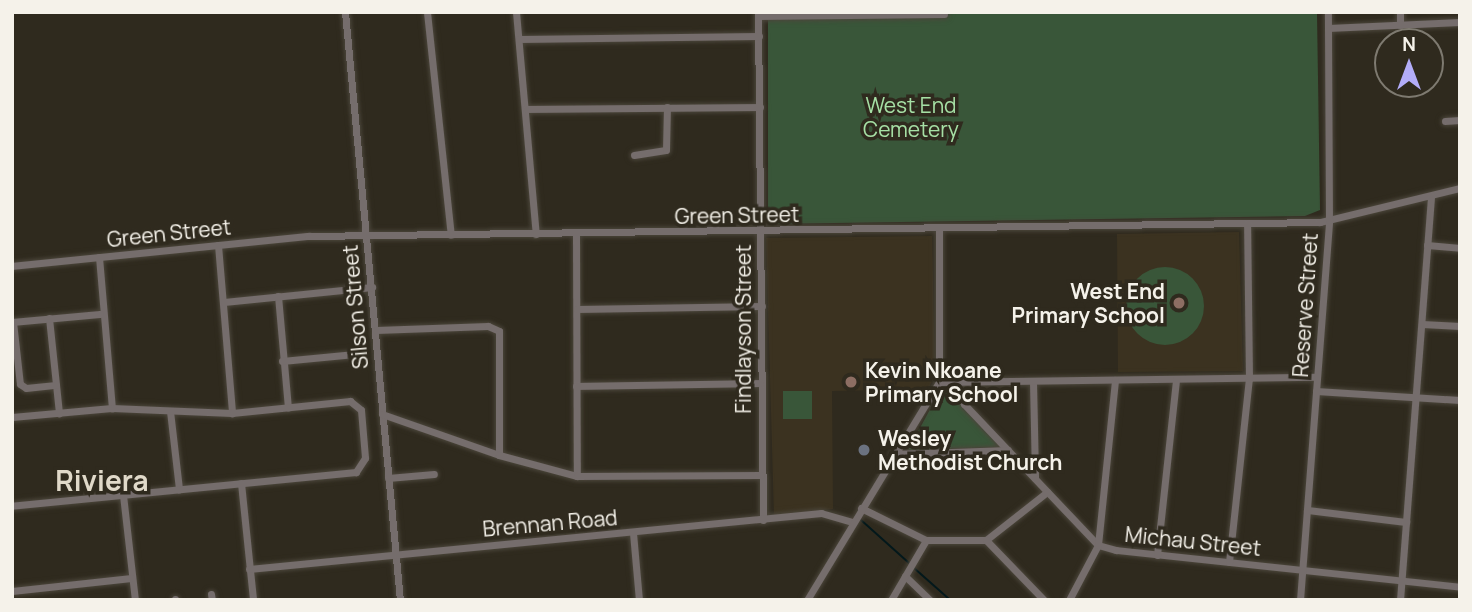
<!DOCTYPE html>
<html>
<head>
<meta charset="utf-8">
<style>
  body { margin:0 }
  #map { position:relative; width:1472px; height:612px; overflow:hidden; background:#2f2a1e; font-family:Manrope,sans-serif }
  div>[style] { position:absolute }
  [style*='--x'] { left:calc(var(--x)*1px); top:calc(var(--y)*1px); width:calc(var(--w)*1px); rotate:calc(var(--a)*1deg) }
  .built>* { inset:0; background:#3b3220 }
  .green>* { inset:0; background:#395639 }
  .round { border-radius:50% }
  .stream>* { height:2px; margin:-1px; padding:0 1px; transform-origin:1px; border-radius:1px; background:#03181b }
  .roads { filter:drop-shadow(0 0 2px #4b463b) drop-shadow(0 0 2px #4b463b) }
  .minor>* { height:7px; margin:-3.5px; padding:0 3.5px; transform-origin:3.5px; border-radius:3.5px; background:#756d6c }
  .dots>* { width:19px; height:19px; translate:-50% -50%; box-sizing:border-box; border:4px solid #2f2a1e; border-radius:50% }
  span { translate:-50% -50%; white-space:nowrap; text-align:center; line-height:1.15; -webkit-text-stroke:7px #2f2a1e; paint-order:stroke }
  .park-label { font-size:21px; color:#a6e0a5 }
  .street-label { font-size:21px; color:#f5f2ea }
  .poi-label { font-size:21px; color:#f5f2ea; font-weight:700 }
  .right { translate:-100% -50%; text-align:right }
  .left { translate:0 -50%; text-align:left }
  .district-label { font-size:28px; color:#e0d9c9; font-weight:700 }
  .frame { position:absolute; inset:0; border:14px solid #f5f2ea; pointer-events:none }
  .north { position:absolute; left:1374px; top:28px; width:70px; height:70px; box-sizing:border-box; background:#2f2a1e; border:2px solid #7e7a70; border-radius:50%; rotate:0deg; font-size:19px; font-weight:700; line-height:28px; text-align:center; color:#f5f2ea }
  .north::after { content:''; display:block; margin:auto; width:24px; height:32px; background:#b3adf9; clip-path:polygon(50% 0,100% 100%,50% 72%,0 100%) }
</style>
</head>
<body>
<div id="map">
  <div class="built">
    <div style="clip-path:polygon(1239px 232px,1243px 371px,1118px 372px,1117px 234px)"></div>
    <div style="clip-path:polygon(932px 236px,935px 375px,928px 389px,832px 391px,833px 509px,774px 515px,766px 238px)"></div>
  </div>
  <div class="green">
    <div style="clip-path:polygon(768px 12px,1317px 12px,1320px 210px,1305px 216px,768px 224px)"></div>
    <div class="round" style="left:1126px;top:267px;width:78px;height:78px"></div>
    <div style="clip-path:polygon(953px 386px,961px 403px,1002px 447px,908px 450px,942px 387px)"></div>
    <div style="clip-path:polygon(783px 391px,812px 391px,812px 419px,783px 419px)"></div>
  </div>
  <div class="stream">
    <div style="--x:861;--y:520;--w:66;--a:41.9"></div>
    <div style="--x:914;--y:568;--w:48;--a:41.6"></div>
  </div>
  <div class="roads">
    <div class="minor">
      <div style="--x:345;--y:12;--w:591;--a:84.66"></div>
      <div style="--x:427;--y:12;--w:224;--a:83.9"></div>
      <div style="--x:516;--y:12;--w:223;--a:84.9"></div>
      <div style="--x:758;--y:12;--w:508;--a:89.44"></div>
      <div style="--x:758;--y:16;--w:186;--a:-0.6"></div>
      <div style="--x:1400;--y:25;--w:13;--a:-90"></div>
      <div style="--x:1328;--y:28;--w:132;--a:-2.6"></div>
      <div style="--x:519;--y:39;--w:240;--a:-0.7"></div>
      <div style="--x:526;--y:109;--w:234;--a:-0.5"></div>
      <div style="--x:1445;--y:121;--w:15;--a:-4"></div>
      <div style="--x:634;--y:155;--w:32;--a:-9"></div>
      <div style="--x:666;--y:150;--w:43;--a:-88.7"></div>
      <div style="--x:576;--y:234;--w:242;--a:89.8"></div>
      <div style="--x:218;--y:245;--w:169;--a:85.2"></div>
      <div style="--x:1427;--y:245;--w:33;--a:5"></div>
      <div style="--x:99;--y:257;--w:152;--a:85.1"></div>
      <div style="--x:12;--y:266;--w:298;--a:-5.8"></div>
      <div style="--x:308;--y:236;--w:1012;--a:-0.79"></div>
      <div style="--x:1320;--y:222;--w:144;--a:-13.7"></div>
      <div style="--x:278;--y:296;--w:112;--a:84.9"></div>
      <div style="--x:224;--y:302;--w:149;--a:-5.8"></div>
      <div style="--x:577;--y:309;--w:185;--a:-0.9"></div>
      <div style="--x:49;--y:318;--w:96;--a:84"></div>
      <div style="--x:12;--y:322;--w:88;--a:-5.2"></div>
      <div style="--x:13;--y:322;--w:62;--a:83.6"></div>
      <div style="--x:20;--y:384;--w:7;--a:34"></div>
      <div style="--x:26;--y:388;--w:30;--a:-6"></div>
      <div style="--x:1422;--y:324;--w:38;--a:3"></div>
      <div style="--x:376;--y:330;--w:112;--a:-2"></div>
      <div style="--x:488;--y:326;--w:12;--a:24"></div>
      <div style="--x:499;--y:331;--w:124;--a:90"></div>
      <div style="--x:282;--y:361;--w:73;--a:-5.5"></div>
      <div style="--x:1033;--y:381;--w:97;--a:88.8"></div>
      <div style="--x:939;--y:382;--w:378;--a:-0.8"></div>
      <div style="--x:957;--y:383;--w:22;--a:72"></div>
      <div style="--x:964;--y:404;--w:195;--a:46.5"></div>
      <div style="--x:1098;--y:545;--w:19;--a:16"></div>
      <div style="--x:1116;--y:550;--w:346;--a:6.1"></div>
      <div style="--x:576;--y:386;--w:184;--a:-0.9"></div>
      <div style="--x:1316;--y:391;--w:144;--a:3.6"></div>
      <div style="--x:170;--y:411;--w:79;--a:83.4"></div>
      <div style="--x:382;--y:414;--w:124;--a:19.3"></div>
      <div style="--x:499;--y:455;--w:81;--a:15.1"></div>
      <div style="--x:577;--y:476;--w:184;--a:-0.3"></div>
      <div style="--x:12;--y:417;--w:100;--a:-5.1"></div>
      <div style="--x:112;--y:408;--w:120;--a:2.4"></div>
      <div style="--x:232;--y:413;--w:119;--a:-5.8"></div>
      <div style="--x:350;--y:401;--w:14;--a:39"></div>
      <div style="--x:361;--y:410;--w:48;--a:85.2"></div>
      <div style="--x:365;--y:458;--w:17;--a:123"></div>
      <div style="--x:356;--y:472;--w:346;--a:174.4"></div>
      <div style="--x:893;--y:454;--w:115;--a:-2"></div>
      <div style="--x:388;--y:478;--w:46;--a:-5"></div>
      <div style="--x:241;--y:483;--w:118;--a:84.1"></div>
      <div style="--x:123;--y:495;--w:106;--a:83.5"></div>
      <div style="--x:861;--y:508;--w:72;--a:26.2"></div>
      <div style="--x:926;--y:540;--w:60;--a:0"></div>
      <div style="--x:986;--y:540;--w:78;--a:-38.2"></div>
      <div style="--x:1307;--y:510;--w:100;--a:6.9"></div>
      <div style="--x:633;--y:533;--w:67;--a:84.9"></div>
      <div style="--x:986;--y:540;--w:83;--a:46"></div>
      <div style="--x:1157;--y:555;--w:177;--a:-83.8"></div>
      <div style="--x:1229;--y:562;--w:184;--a:-83.8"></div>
      <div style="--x:1249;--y:379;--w:156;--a:-90.7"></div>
      <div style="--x:249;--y:569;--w:575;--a:-5.59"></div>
      <div style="--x:821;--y:513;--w:33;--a:16"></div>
      <div style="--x:905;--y:576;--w:35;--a:44"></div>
      <div style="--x:12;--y:591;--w:120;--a:-6.2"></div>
      <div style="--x:211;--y:594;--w:6;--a:81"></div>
      <div style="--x:175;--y:599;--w:1;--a:90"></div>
      <div style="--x:807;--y:600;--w:255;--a:-58.8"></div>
      <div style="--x:939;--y:382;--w:152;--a:-90"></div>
      <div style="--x:891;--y:600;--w:69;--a:-59.7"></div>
      <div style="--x:1069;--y:600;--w:62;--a:-62.2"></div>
      <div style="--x:1098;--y:545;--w:166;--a:-84.1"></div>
      <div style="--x:1300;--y:600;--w:381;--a:-85.6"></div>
      <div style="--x:1329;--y:220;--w:208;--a:-90.3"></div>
      <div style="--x:1400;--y:600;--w:405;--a:-85.6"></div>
    </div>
  </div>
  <div class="dots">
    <div style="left:1179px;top:303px;background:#8d6e63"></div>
    <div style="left:851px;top:382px;background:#8d6e63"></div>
    <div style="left:864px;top:450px;background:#6b7280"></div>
  </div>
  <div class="park-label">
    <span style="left:911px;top:117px">West End<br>Cemetery</span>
  </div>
  <div class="street-label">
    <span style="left:737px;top:215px;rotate:-1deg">Green Street</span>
    <span style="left:169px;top:233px;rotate:-6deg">Green Street</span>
    <span style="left:1305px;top:305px;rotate:-86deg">Reserve Street</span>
    <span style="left:355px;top:307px;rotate:-95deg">Silson Street</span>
    <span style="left:743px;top:329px;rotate:-90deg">Findlayson Street</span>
    <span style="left:550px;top:523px;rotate:-5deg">Brennan Road</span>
    <span style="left:1193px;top:541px;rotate:6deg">Michau Street</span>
  </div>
  <div class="poi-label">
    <span class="right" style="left:1165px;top:303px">West End<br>Primary School</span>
    <span class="left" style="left:865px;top:382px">Kevin Nkoane<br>Primary School</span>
    <span class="left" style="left:878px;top:450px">Wesley<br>Methodist Church</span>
  </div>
  <div class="district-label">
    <span style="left:102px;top:480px">Riviera</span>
  </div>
  <div class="frame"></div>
  <div class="north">N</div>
</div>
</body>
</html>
